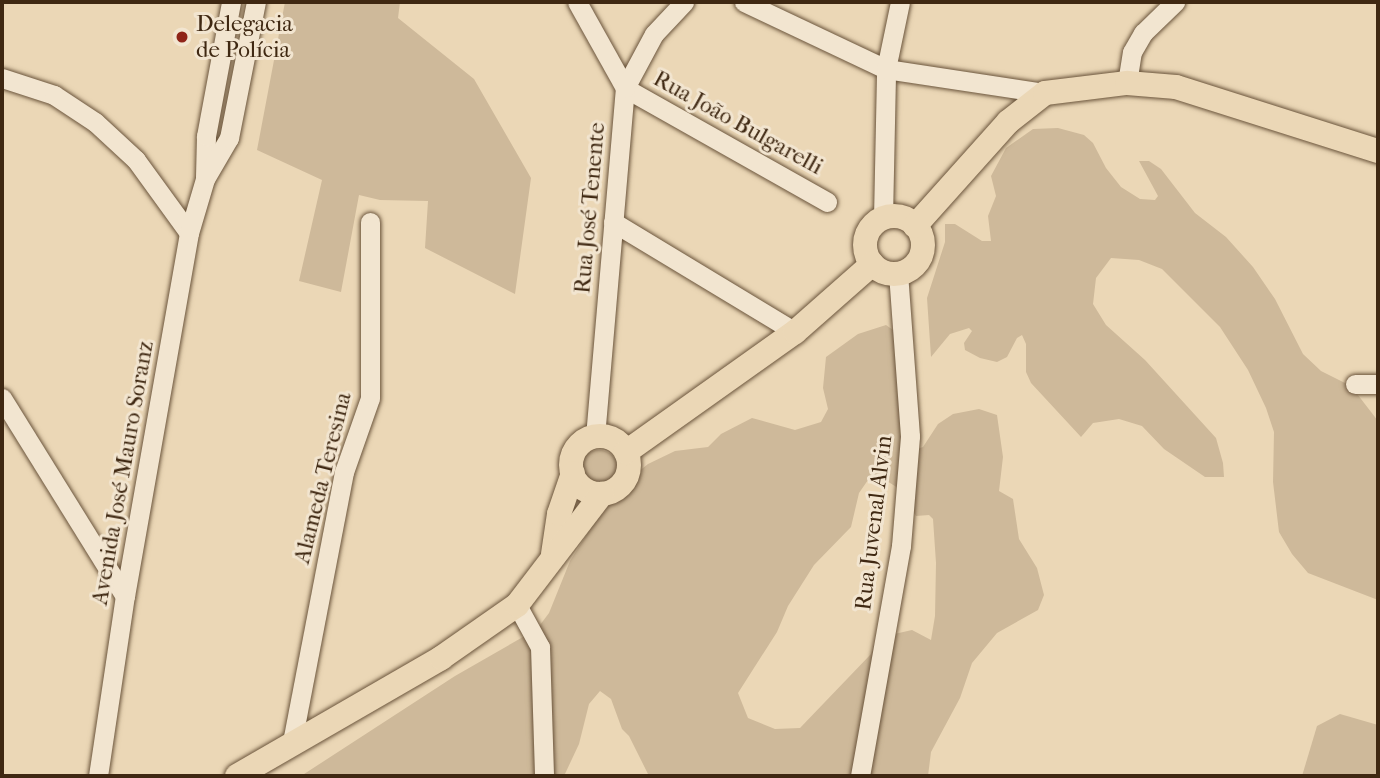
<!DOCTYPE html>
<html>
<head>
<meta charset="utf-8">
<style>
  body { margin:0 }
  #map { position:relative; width:1380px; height:778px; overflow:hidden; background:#ebd7b6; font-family:"IM FELL French Canon",serif }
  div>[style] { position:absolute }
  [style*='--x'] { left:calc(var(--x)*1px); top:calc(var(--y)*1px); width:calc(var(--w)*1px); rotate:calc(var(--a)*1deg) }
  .green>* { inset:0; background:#ceb99a }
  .round { border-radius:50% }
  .roads { filter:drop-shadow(0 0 2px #6a543b) drop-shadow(0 0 2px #6a543b) }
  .minor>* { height:19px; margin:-9.5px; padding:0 9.5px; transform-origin:9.5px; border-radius:9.5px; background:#f2e5d0 }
  .major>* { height:24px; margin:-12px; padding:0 12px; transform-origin:12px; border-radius:12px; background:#ebd7b6 }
  .major>.ring { margin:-12px; padding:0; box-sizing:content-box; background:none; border:24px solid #ebd7b6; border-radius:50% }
  .dots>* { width:19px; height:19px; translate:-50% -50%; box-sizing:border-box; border:4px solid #f2e5d0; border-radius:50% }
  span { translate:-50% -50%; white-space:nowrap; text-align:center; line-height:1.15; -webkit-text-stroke:6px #f2e5d0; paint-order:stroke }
  .poi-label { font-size:23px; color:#3f2812 }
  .left { translate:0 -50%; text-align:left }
  .street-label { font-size:23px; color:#3f2812 }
  .frame { position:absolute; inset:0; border:4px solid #3f2812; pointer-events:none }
</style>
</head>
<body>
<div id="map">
  <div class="green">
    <div style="clip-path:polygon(285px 2px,400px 2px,398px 18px,474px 79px,531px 178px,515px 294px,425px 248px,428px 201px,380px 200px,359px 195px,341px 292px,299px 281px,322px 180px,257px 150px)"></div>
    <div style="clip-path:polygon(1058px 128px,1084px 135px,1093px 143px,1106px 168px,1121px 187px,1140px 199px,1155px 200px,1158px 196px,1139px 161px,1149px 161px,1161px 169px,1195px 213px,1226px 237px,1253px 267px,1275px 299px,1303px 354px,1321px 371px,1351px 386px,1378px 421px,1378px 600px,1308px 573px,1292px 554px,1279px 532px,1273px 482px,1274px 432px,1266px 408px,1248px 370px,1220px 327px,1162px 269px,1139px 260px,1111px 258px,1096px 278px,1093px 304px,1106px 325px,1145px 360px,1216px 438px,1223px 463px,1224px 477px,1205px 477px,1164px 449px,1142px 426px,1119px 419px,1093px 423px,1081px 437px,1031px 383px,1026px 372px,1026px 344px,1022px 335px,1017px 338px,1007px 357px,997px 362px,980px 358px,965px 350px,964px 343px,972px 331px,969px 328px,950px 334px,931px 357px,927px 298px,945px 242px,945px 224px,955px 224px,982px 241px,991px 241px,988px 216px,996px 196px,991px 176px,1006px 148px,1033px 129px)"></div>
    <div style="clip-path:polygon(evenodd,886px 325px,893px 330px,917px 449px,923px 447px,938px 424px,953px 414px,979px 409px,997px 415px,1003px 457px,999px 491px,1013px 499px,1019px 539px,1037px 568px,1044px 595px,1038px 610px,997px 633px,972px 663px,960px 698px,931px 752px,928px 776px,649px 776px,629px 736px,622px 729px,611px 699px,600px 691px,589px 704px,579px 744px,564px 776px,301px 776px,455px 676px,537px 629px,549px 613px,570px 561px,603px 509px,627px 481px,648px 464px,675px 451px,708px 447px,721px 434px,752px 418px,795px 430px,821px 422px,828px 409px,823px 388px,826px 357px,858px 334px,886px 325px,879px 476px,898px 488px,916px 516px,929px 515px,933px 519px,936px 563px,935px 616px,931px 640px,912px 630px,877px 638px,871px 654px,800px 728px,775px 729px,748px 718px,738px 693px,777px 632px,788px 606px,814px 565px,851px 527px,859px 493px,868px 480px,879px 476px)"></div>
    <div class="round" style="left:580px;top:450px;width:38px;height:38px"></div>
    <div style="clip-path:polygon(1340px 714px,1378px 725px,1378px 776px,1302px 776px,1317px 726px)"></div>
  </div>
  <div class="roads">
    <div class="minor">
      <div style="--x:577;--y:2;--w:98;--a:60.8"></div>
      <div style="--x:625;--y:88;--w:232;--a:29.4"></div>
      <div style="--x:744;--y:2;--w:157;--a:25.3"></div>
      <div style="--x:886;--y:69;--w:161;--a:8.6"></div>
      <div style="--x:2;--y:78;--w:55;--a:18.1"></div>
      <div style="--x:54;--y:95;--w:49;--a:33.4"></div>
      <div style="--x:95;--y:122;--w:56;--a:42.8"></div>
      <div style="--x:136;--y:160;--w:90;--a:54"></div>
      <div style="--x:1127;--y:83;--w:31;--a:-81"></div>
      <div style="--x:1132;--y:52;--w:22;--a:-60"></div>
      <div style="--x:1143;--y:33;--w:45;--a:-44.1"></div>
      <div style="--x:205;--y:177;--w:41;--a:-88.6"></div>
      <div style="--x:206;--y:136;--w:136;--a:-79.4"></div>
      <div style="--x:883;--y:218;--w:149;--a:-88.8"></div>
      <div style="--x:886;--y:69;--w:68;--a:-78.2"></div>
      <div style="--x:613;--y:222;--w:213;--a:31.1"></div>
      <div style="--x:1355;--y:384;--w:23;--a:0"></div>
      <div style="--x:2;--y:398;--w:233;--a:58.2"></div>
      <div style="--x:595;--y:437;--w:350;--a:-85.1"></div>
      <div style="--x:625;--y:88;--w:61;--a:-61.8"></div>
      <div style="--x:654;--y:34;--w:44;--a:-46.8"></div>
      <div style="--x:517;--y:605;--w:48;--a:61.3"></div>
      <div style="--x:540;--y:647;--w:129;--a:88.2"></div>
      <div style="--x:292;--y:742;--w:275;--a:-79.1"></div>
      <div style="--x:344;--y:472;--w:78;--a:-70.6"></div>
      <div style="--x:370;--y:398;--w:176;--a:-90"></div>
      <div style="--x:98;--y:776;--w:182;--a:-81.5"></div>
      <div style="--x:125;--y:596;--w:369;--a:-80"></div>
      <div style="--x:189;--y:233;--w:56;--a:-73.5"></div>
      <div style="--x:205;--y:179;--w:48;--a:-59.7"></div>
      <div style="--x:229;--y:138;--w:139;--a:-78.8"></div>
      <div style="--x:860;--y:776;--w:234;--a:-79.9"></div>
      <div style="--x:901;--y:546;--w:110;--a:-85.3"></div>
      <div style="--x:910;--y:436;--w:162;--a:-94.2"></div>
    </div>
    <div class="major">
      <div class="ring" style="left:865px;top:216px;width:34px;height:34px"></div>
      <div style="--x:915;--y:226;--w:140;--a:-48.2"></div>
      <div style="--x:1008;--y:122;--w:47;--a:-38.1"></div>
      <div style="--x:1045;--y:93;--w:83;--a:-7"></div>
      <div style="--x:1127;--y:83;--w:49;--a:4.7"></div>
      <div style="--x:1176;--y:87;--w:212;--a:17.6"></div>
      <div class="ring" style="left:571px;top:436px;width:34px;height:34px"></div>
      <div style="--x:626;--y:452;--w:207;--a:-35.4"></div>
      <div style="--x:795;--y:332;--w:103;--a:-41.4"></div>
      <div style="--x:553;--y:554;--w:40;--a:-81.5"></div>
      <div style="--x:559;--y:514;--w:43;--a:-71.1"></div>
      <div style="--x:237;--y:776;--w:236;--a:-30"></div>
      <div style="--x:441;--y:658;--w:93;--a:-34.9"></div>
      <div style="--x:517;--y:605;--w:140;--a:-52.6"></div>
    </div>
  </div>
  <div class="dots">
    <div style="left:182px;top:37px;background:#8f2418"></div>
  </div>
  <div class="poi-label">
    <span class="left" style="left:196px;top:37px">Delegacia<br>de Polícia</span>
  </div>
  <div class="street-label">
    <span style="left:738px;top:123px;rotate:29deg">Rua João Bulgarelli</span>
    <span style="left:590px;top:208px;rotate:-85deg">Rua José Tenente</span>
    <span style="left:123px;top:473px;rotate:-80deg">Avenida José Mauro Soranz</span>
    <span style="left:323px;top:478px;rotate:-76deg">Alameda Teresina</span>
    <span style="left:874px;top:523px;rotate:-83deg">Rua Juvenal Alvin</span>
  </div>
  <div class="frame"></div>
</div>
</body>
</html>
